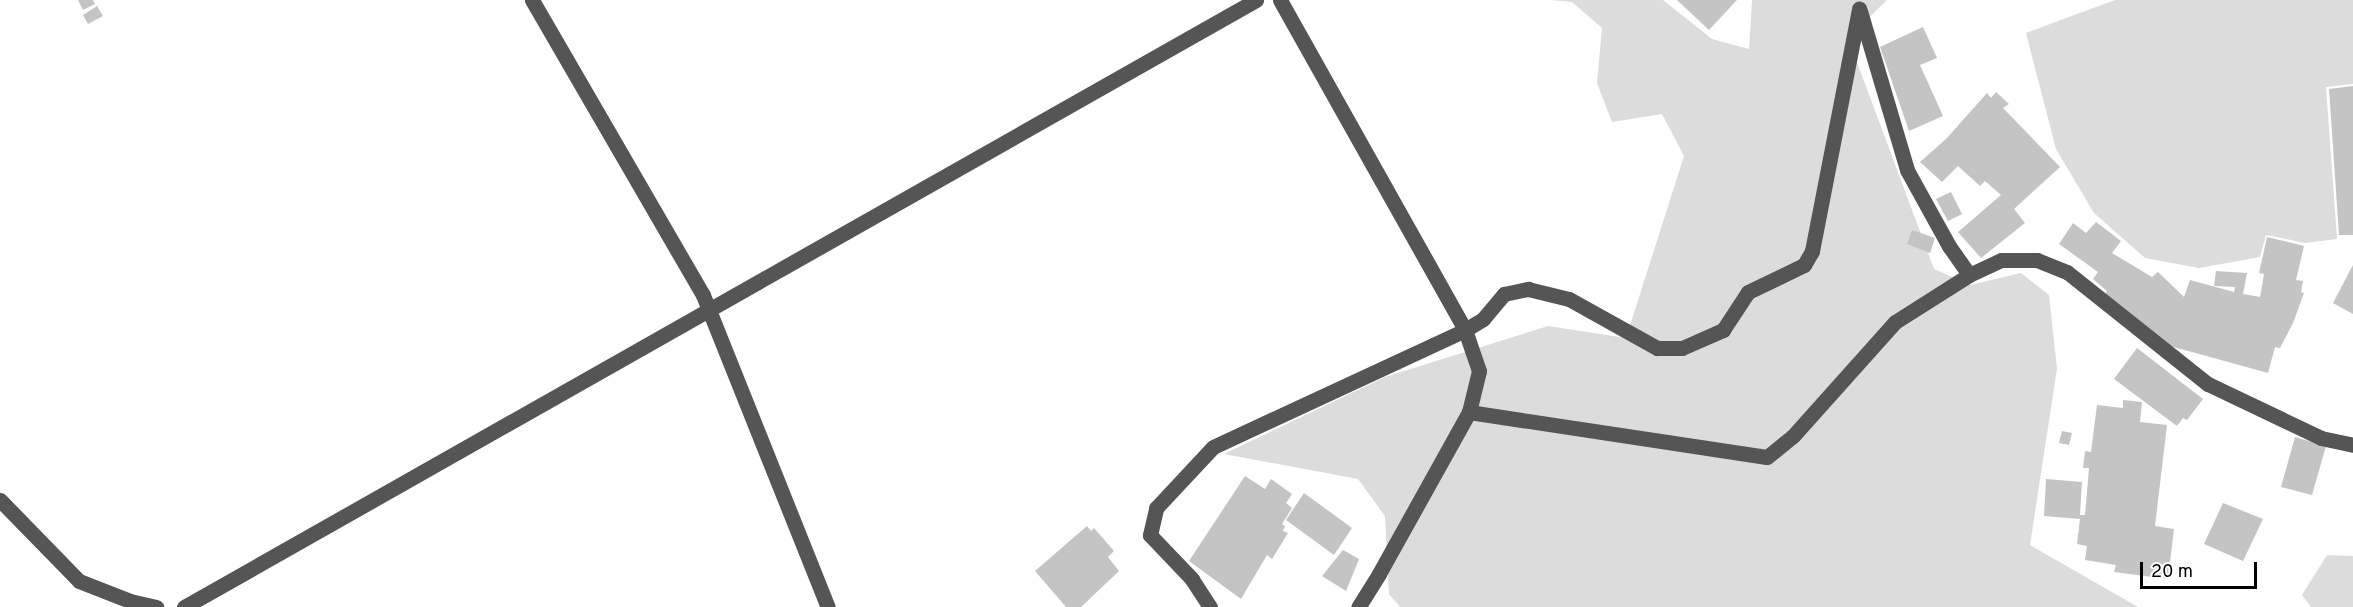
<!DOCTYPE html>
<html>
<head>
<meta charset="utf-8">
<style>
  body { margin:0 }
  #map { position:relative; width:2353px; height:607px; overflow:hidden; background:#fff; font-family:Overpass,sans-serif }
  div>[style] { position:absolute }
  [style*='--x'] { left:calc(var(--x)*1px); top:calc(var(--y)*1px); width:calc(var(--w)*1px); rotate:calc(var(--a)*1deg) }
  .green>* { inset:0; background:#dcdcdc }
  .building>* { inset:0; background:#c4c4c4 }
  .minor>* { height:15px; margin:-7.5px; padding:0 7.5px; transform-origin:7.5px; border-radius:7.5px; background:#555 }
  span { translate:-50% -50%; white-space:nowrap; text-align:center; line-height:1.15; -webkit-text-stroke:4.5px #fff; paint-order:stroke }
  .scale { position:absolute; left:2140px; top:562px; width:117px; height:27px; box-sizing:border-box; border:3px solid #000; border-top:0; padding-left:8px; font-size:18px; line-height:21px; white-space:nowrap; color:#000; -webkit-text-stroke:4px #fff; paint-order:stroke }
</style>
</head>
<body>
<div id="map">
  <div class="green">
    <div style="clip-path:polygon(1551px 0,1663px 0,1712px 39px,1749px 49px,1752px 0,1887px 0,1848px 38px,1934px 269px,1970px 285px,2021px 273px,2049px 295px,2057px 369px,2030px 545px,2138px 607px,1400px 607px,1389px 594px,1385px 516px,1358px 479px,1224px 454px,1385px 377px,1548px 326px,1626px 338px,1684px 156px,1662px 114px,1612px 122px,1597px 83px,1602px 28px,1572px 2px)"></div>
    <div style="clip-path:polygon(2115px 0,2353px 0,2353px 84px,2326px 87px,2337px 239px,2305px 243px,2266px 235px,2260px 257px,2199px 268px,2145px 258px,2094px 213px,2056px 149px,2026px 33px)"></div>
    <div style="clip-path:polygon(2327px 555px,2353px 556px,2353px 607px,2311px 607px,2302px 595px)"></div>
  </div>
  <div class="building">
    <div style="clip-path:polygon(78px 0,93px 0,95px 4px,83px 10px)"></div>
    <div style="clip-path:polygon(1677px 0,1737px 0,1709px 30px)"></div>
    <div style="clip-path:polygon(97px 6px,103px 16px,88px 24px,83px 15px)"></div>
    <div style="clip-path:polygon(1923px 27px,1937px 58px,1920px 65px,1943px 116px,1909px 131px,1880px 47px)"></div>
    <div style="clip-path:polygon(2353px 86px,2353px 235px,2339px 235px,2329px 89px)"></div>
    <div style="clip-path:polygon(1996px 92px,2009px 104px,2003px 108px,2060px 167px,2014px 209px,2025px 223px,1981px 258px,1958px 232px,2001px 195px,1985px 181px,1980px 186px,1958px 166px,1942px 182px,1920px 162px,1946px 139px,1987px 93px,1991px 98px)"></div>
    <div style="clip-path:polygon(1951px 192px,1962px 214px,1948px 221px,1936px 199px)"></div>
    <div style="clip-path:polygon(2096px 222px,2121px 241px,2112px 253px,2152px 277px,2158px 272px,2184px 297px,2190px 280px,2234px 292px,2235px 287px,2214px 286px,2216px 271px,2247px 273px,2243px 294px,2260px 297px,2264px 274px,2259px 273px,2267px 237px,2304px 246px,2296px 280px,2303px 281px,2301px 292px,2304px 293px,2293px 323px,2280px 348px,2275px 347px,2268px 373px,2170px 346px,2105px 294px,2107px 291px,2093px 279px,2098px 272px,2059px 244px,2073px 223px,2086px 233px)"></div>
    <div style="clip-path:polygon(1912px 230px,1935px 238px,1930px 253px,1907px 244px)"></div>
    <div style="clip-path:polygon(2353px 265px,2353px 314px,2333px 303px)"></div>
    <div style="clip-path:polygon(2137px 348px,2203px 399px,2187px 420px,2183px 418px,2177px 426px,2114px 379px)"></div>
    <div style="clip-path:polygon(2123px 400px,2142px 402px,2140px 422px,2167px 425px,2155px 526px,2174px 529px,2168px 579px,2114px 572px,2116px 565px,2085px 560px,2087px 546px,2077px 544px,2080px 519px,2044px 516px,2046px 479px,2082px 482px,2080px 515px,2085px 515px,2089px 468px,2083px 468px,2085px 451px,2091px 452px,2097px 405px,2123px 408px)"></div>
    <div style="clip-path:polygon(2062px 431px,2072px 433px,2069px 445px,2059px 443px)"></div>
    <div style="clip-path:polygon(2295px 437px,2326px 446px,2312px 495px,2281px 487px)"></div>
    <div style="clip-path:polygon(1245px 476px,1265px 489px,1271px 479px,1292px 494px,1286px 503px,1292px 508px,1282px 524px,1285px 526px,1283px 531px,1288px 533px,1272px 559px,1267px 555px,1241px 599px,1189px 561px)"></div>
    <div style="clip-path:polygon(1304px 493px,1352px 528px,1334px 555px,1286px 520px)"></div>
    <div style="clip-path:polygon(2223px 503px,2263px 519px,2243px 561px,2204px 544px)"></div>
    <div style="clip-path:polygon(1087px 526px,1091px 531px,1094px 528px,1114px 551px,1108px 557px,1119px 571px,1081px 607px,1066px 607px,1035px 571px)"></div>
    <div style="clip-path:polygon(1343px 550px,1359px 559px,1346px 591px,1322px 576px)"></div>
  </div>
  <div class="minor">
    <div style="--x:532;--y:0;--w:341;--a:59.9"></div>
    <div style="--x:703;--y:295;--w:336;--a:68.2"></div>
    <div style="--x:1280;--y:0;--w:378;--a:60.7"></div>
    <div style="--x:1465;--y:330;--w:43;--a:71.1"></div>
    <div style="--x:1479;--y:371;--w:42;--a:103.7"></div>
    <div style="--x:1469;--y:412;--w:185;--a:119.1"></div>
    <div style="--x:1379;--y:574;--w:39;--a:122"></div>
    <div style="--x:1860;--y:11;--w:166;--a:73.5"></div>
    <div style="--x:1907;--y:170;--w:87;--a:61.1"></div>
    <div style="--x:1949;--y:246;--w:35;--a:55"></div>
    <div style="--x:1969;--y:275;--w:35;--a:-25"></div>
    <div style="--x:2001;--y:260;--w:36;--a:0"></div>
    <div style="--x:2037;--y:260;--w:32;--a:22"></div>
    <div style="--x:2067;--y:272;--w:180;--a:38.5"></div>
    <div style="--x:2208;--y:384;--w:125;--a:25.5"></div>
    <div style="--x:2321;--y:438;--w:33;--a:12"></div>
    <div style="--x:1469;--y:412;--w:301;--a:8.6"></div>
    <div style="--x:1767;--y:457;--w:33;--a:-39"></div>
    <div style="--x:1793;--y:436;--w:153;--a:-48.2"></div>
    <div style="--x:1895;--y:322;--w:88;--a:-32.4"></div>
    <div style="--x:0;--y:500;--w:113;--a:45.7"></div>
    <div style="--x:79;--y:581;--w:55;--a:21.4"></div>
    <div style="--x:130;--y:601;--w:27;--a:13"></div>
    <div style="--x:184;--y:607;--w:1232;--a:-29.52"></div>
    <div style="--x:1210;--y:607;--w:33;--a:-123"></div>
    <div style="--x:1192;--y:579;--w:61;--a:-133.7"></div>
    <div style="--x:1150;--y:535;--w:28;--a:-77"></div>
    <div style="--x:1156;--y:508;--w:83;--a:-46.9"></div>
    <div style="--x:1213;--y:447;--w:278;--a:-24.9"></div>
    <div style="--x:1465;--y:330;--w:21;--a:-31"></div>
    <div style="--x:1483;--y:319;--w:33;--a:-50"></div>
    <div style="--x:1504;--y:294;--w:25;--a:-12"></div>
    <div style="--x:1528;--y:289;--w:42;--a:13.7"></div>
    <div style="--x:1569;--y:299;--w:101;--a:29.1"></div>
    <div style="--x:1657;--y:348;--w:25;--a:0"></div>
    <div style="--x:1682;--y:348;--w:45;--a:-23.7"></div>
    <div style="--x:1723;--y:330;--w:45;--a:-56.7"></div>
    <div style="--x:1748;--y:292;--w:62;--a:-25.7"></div>
    <div style="--x:1804;--y:265;--w:16;--a:-60"></div>
    <div style="--x:1812;--y:251;--w:247;--a:-79"></div>
  </div>
  <div class="scale">20 m</div>
</div>
</body>
</html>
